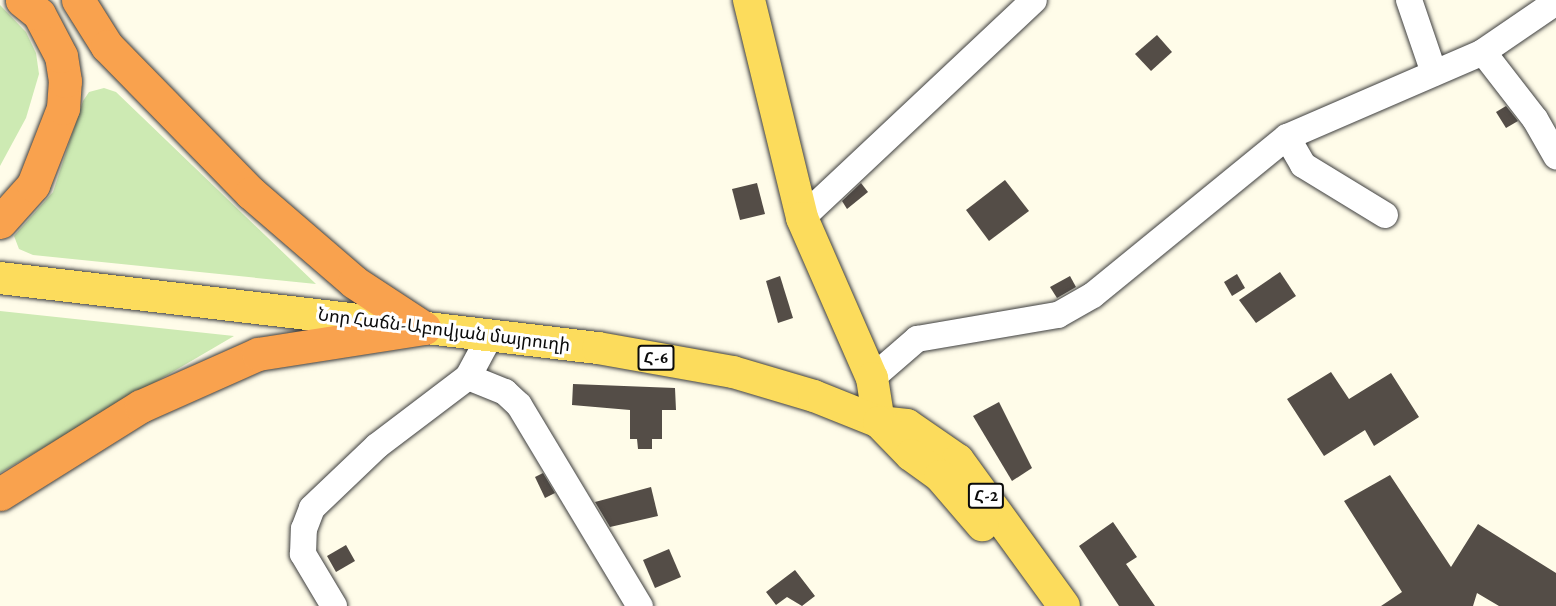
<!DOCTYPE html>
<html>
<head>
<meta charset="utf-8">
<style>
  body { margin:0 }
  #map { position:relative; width:1556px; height:606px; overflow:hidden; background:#fffce9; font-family:"Crimson Pro","Noto Sans Armenian",serif }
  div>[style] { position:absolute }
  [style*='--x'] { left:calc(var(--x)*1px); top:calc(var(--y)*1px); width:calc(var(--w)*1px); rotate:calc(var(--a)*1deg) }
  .green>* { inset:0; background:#cdeab3 }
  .building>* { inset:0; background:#544d47 }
  .roads { filter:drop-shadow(0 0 2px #3e3e3e) drop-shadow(0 0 2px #3e3e3e) }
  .minor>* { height:26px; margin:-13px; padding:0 13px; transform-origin:13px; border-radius:13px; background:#fff }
  .major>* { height:32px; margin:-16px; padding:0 16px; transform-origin:16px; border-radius:16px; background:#fcdc5c }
  .highway>* { height:33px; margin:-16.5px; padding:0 16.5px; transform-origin:16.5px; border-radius:16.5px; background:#f9a24e }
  span { translate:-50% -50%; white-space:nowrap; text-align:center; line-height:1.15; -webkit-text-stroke:6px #fff; paint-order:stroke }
  .shield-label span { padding:2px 4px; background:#fff; border:2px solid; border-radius:4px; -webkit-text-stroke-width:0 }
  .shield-label { font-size:16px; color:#0b0b0b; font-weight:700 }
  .street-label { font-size:18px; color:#0b0b0b }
</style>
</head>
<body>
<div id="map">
  <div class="green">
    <div style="clip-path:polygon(0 5px,26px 32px,36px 53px,39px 74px,26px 118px,0 166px)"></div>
    <div style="clip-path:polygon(104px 88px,116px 92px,316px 284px,33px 255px,19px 249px,14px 236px,53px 192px,83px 101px,89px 92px)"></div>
    <div style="clip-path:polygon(0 311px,234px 336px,0 473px)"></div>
  </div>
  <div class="building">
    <div style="clip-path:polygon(1157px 35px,1172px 52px,1151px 71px,1135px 54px)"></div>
    <div style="clip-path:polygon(1506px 106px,1518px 121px,1506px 128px,1496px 112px)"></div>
    <div style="clip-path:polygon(1005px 180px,1029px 211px,989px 241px,966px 210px)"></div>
    <div style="clip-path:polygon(757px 183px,765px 214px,740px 220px,732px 189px)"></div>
    <div style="clip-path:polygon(861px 183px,868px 192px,847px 209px,842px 201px)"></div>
    <div style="clip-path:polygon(1280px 272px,1296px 296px,1256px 323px,1239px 300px)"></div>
    <div style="clip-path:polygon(1237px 274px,1245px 288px,1232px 296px,1224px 282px)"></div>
    <div style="clip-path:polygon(780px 276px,793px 318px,778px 323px,766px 281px)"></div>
    <div style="clip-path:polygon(1070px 276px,1076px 287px,1057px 298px,1050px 287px)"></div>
    <div style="clip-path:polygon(1331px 372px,1349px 399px,1391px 373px,1419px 417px,1374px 446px,1365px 430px,1324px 456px,1287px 399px)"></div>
    <div style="clip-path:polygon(573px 384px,675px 388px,676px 410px,662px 410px,662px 439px,652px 439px,652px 449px,638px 449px,637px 439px,630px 439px,630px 410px,572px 405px)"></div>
    <div style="clip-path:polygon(999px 402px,1032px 468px,1012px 481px,973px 416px)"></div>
    <div style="clip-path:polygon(543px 473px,555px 493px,545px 498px,535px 477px)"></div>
    <div style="clip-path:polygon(1390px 475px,1451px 567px,1478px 524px,1556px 573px,1556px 606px,1499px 606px,1477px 593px,1473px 606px,1381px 606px,1402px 592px,1344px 501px)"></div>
    <div style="clip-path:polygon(651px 487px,658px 516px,610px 527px,595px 502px)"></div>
    <div style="clip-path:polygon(1113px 522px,1137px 557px,1126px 564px,1155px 606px,1119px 606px,1079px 546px)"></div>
    <div style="clip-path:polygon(346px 545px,355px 561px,336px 572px,327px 556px)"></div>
    <div style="clip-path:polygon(669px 549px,681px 577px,655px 588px,643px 560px)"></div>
    <div style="clip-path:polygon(795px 570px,815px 596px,802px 606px,787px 597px,776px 605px,766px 592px)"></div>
  </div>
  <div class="roads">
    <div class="minor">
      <div style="--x:1409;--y:0;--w:77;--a:71.1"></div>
      <div style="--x:1483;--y:52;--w:85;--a:52.2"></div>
      <div style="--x:1535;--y:119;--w:43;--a:60.4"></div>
      <div style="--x:1287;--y:137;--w:32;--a:60"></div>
      <div style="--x:1303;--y:165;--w:96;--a:31.4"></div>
      <div style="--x:802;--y:218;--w:318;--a:-43.2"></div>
      <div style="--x:468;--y:377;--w:40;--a:22"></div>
      <div style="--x:505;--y:392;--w:19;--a:43"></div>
      <div style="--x:519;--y:405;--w:235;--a:59"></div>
      <div style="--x:872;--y:378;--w:60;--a:-40.9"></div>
      <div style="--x:917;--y:339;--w:143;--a:-9.7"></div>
      <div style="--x:1058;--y:315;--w:40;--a:-29.7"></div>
      <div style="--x:1093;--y:295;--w:250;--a:-39.2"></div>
      <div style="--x:1287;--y:137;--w:214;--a:-23.4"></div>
      <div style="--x:1483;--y:52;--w:88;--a:-34.4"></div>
      <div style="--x:334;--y:606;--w:61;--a:-120.8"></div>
      <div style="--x:303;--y:554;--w:25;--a:-88"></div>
      <div style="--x:304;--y:529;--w:22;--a:-69"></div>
      <div style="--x:312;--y:508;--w:90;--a:-43.6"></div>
      <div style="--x:377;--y:446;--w:114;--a:-37.2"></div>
      <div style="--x:468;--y:377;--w:47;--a:-61.8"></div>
    </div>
    <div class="major">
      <div style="--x:749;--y:0;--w:224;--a:76.3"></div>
      <div style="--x:802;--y:218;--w:175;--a:66.4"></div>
      <div style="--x:872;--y:378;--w:45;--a:81"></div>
      <div style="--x:0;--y:278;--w:602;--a:6.68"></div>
      <div style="--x:598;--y:348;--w:137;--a:10.1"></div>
      <div style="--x:733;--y:372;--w:84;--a:16.5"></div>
      <div style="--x:814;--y:396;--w:70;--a:21.8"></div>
      <div style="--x:879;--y:422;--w:28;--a:6"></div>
      <div style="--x:907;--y:425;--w:62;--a:34.5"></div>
      <div style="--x:958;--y:460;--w:180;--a:54"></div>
      <div style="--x:879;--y:422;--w:46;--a:45.9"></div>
      <div style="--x:911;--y:455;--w:36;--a:36"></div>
      <div style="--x:940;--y:476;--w:65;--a:49.4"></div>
    </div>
    <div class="highway">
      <div style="--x:78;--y:0;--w:54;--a:57.8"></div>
      <div style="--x:107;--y:46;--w:206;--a:45.6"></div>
      <div style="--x:251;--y:193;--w:136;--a:40.8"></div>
      <div style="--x:354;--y:282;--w:84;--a:33.3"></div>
      <div style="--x:0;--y:222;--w:50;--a:-48.3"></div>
      <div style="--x:33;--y:185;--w:83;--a:-68.7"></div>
      <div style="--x:63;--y:108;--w:27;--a:-86"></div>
      <div style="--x:65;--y:81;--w:25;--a:-99"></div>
      <div style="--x:61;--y:56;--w:47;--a:-117.6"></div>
      <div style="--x:39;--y:14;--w:22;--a:-141"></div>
      <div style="--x:0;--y:494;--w:166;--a:-32"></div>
      <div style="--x:141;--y:406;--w:128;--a:-24"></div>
      <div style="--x:258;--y:354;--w:168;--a:-8.9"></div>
    </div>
  </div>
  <div class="shield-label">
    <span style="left:656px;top:358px">Հ-6</span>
    <span style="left:986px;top:496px">Հ-2</span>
  </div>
  <div class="street-label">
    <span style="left:444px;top:330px;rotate:7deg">Նոր Հաճն-Աբովյան մայրուղի</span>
  </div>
</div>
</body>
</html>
